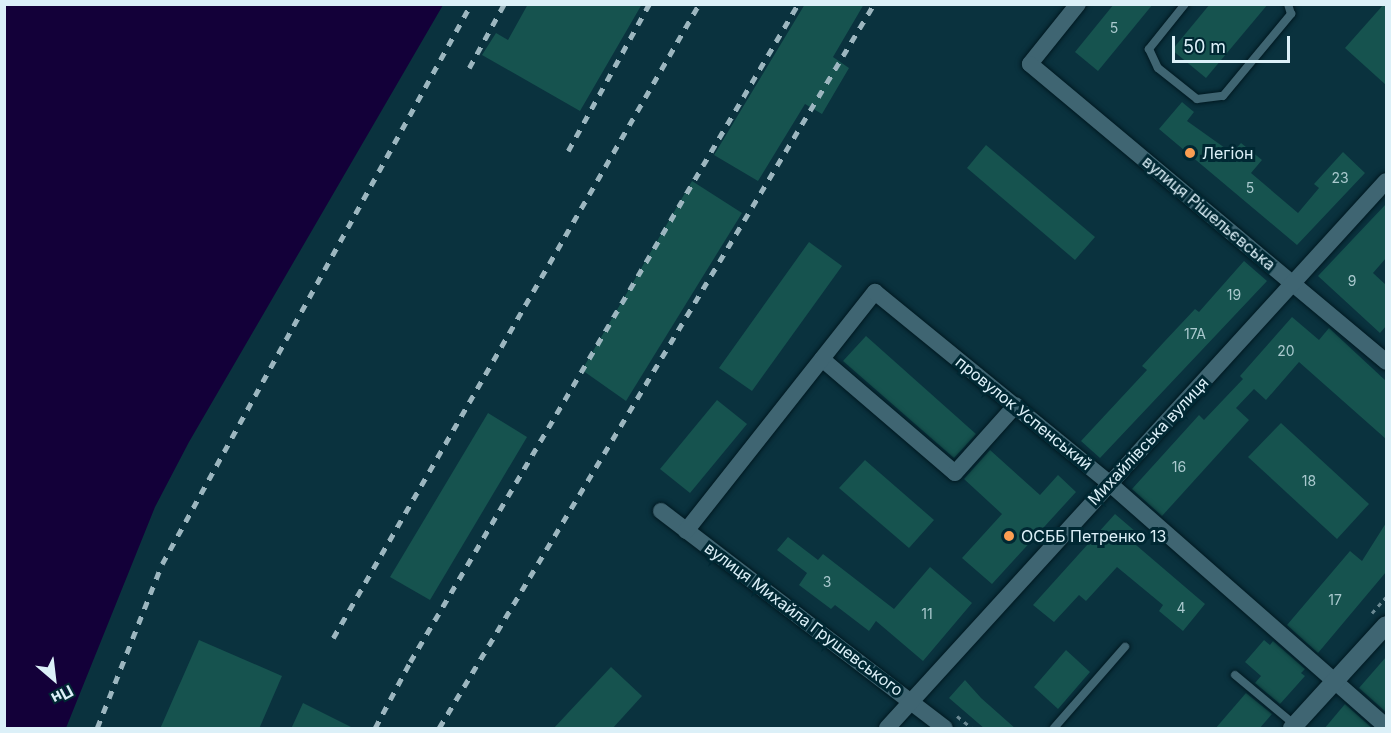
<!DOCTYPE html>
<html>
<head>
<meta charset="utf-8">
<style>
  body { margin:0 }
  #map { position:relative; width:1391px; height:733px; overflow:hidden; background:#0a323e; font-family:Inter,sans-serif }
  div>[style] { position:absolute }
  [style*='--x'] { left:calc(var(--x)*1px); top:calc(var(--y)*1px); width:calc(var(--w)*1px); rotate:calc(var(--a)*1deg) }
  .water>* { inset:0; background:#130039 }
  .building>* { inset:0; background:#16534f }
  .path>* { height:3px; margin-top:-1.5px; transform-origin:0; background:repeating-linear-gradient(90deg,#6a8993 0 4.5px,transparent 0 9px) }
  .roads { filter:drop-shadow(0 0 2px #001921) drop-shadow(0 0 2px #001921) }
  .lane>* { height:8px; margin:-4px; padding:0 4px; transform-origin:4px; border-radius:4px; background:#3f6572 }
  .street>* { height:16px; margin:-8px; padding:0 8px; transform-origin:8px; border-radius:8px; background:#3f6572 }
  .secondary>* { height:18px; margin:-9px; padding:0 9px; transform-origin:9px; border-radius:9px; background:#3f6572 }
  .rail>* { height:4.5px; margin-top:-2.25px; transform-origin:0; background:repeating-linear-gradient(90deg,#9cb6bf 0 8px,transparent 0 16px) }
  .dots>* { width:16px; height:16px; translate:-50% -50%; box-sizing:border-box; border:3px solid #002833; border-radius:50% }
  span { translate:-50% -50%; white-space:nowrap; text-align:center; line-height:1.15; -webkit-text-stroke:6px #002833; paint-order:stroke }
  .number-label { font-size:14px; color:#aac9ce }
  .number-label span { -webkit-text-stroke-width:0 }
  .poi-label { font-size:16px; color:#dcf0f8 }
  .left { translate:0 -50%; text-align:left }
  .street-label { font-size:16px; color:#dcf0f8 }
  .frame { position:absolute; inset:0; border:6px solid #dcf0f8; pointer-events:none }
  .north { position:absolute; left:24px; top:649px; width:60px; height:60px; -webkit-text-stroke:4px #002833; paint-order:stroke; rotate:152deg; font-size:16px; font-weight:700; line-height:24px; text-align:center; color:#dcf0f8 }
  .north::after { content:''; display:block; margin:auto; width:21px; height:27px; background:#dcf0f8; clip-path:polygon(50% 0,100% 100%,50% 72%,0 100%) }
  .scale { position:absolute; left:1172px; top:36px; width:118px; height:27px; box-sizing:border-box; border:3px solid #dcf0f8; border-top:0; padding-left:8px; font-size:18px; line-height:21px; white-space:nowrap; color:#dcf0f8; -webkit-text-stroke:4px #002833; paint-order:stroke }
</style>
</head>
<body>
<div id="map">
  <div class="water">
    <div style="clip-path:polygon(4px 5px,443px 5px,189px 442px,155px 507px,66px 728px,5px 728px)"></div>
  </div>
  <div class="building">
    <div style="clip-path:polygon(528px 4px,642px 4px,580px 111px,482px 55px,496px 33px,508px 40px)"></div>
    <div style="clip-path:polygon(805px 4px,864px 4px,833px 57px,849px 68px,822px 114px,805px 104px,758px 181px,714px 155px)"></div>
    <div style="clip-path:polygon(1114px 4px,1153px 4px,1098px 71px,1075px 52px)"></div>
    <div style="clip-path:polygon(1210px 4px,1268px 4px,1206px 78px,1172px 50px)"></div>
    <div style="clip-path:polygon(1384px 4px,1386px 4px,1386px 85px,1345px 48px)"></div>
    <div style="clip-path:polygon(1182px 102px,1194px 112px,1187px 121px,1232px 153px,1241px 143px,1262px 160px,1251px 173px,1298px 213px,1319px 188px,1314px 184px,1343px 152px,1365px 173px,1297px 245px,1159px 129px)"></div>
    <div style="clip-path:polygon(986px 145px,1095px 237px,1075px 260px,967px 168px)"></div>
    <div style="clip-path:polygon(692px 181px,742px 213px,626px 401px,582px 370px)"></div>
    <div style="clip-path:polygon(1386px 204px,1386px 258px,1373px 273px,1386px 285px,1386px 326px,1380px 333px,1318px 276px)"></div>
    <div style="clip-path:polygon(809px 242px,842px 266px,752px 391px,719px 368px)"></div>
    <div style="clip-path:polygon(1244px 261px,1267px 281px,1100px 458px,1081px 441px,1147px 370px,1142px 366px,1164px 342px,1195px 309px,1199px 312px)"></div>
    <div style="clip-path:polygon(1292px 317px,1319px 340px,1329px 328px,1386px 381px,1386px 439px,1299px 362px,1266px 400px,1254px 389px,1236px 408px,1249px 420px,1162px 516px,1132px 489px,1199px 415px,1204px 420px,1243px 379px,1240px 376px)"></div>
    <div style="clip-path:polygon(866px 336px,976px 434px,954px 458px,843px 361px)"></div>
    <div style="clip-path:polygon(717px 400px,747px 424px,690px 493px,660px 469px)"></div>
    <div style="clip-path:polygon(488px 413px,527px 437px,430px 600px,390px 577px)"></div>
    <div style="clip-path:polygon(1281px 423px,1369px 504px,1337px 539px,1248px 457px)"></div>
    <div style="clip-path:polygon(990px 450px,1040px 495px,1058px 475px,1076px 492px,992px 584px,962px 558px,1002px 514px,964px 479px)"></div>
    <div style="clip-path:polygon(865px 460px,934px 520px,909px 548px,839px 488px)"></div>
    <div style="clip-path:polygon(1115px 514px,1143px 538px,1136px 545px,1205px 604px,1183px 631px,1159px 611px,1163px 605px,1117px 567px,1086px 601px,1079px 595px,1054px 622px,1033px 605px)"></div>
    <div style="clip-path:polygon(1386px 523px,1386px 572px,1318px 653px,1287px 625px,1350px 551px,1362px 561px)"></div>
    <div style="clip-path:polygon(788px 537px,818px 560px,823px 554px,894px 609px,930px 567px,972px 603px,923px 661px,876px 621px,869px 631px,835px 605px,831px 609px,799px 585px,807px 573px,777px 550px)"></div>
    <div style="clip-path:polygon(199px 640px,282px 676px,259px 729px,160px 729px)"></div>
    <div style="clip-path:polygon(1264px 640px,1270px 645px,1273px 641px,1305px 669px,1301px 673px,1305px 676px,1280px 704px,1255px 683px,1261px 676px,1245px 662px)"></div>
    <div style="clip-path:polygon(1066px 650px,1090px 672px,1058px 709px,1034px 687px)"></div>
    <div style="clip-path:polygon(1386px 657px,1386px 712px,1359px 688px)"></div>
    <div style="clip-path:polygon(611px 667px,642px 696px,612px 729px,553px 729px)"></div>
    <div style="clip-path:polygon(965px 680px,981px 698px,1016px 729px,985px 729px,949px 698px)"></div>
    <div style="clip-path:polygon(1246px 693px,1272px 714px,1259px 729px,1215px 729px)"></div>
    <div style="clip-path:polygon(303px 703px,355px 729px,291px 729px)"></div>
    <div style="clip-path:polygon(1345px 704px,1373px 729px,1324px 729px)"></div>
  </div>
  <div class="path">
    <div style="--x:1372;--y:613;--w:21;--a:-49"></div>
    <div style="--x:957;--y:716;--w:19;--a:39"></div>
  </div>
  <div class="roads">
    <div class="lane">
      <div style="--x:1185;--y:4;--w:58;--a:128.7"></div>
      <div style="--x:1149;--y:49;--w:21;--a:65"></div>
      <div style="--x:1158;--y:68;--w:50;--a:38.5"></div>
      <div style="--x:1197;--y:99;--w:26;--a:-7"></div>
      <div style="--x:1223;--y:96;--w:107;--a:-50.3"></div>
      <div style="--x:1291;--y:14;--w:10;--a:-107"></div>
      <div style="--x:1235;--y:675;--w:78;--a:39.8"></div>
      <div style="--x:1054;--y:728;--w:108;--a:-48.8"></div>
    </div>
    <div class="street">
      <div style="--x:1078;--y:4;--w:77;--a:128.7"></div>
      <div style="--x:1030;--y:64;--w:464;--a:39.9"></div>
      <div style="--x:822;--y:359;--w:175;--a:40.6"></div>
      <div style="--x:955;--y:473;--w:91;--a:-48.1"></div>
      <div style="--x:661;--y:511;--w:357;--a:37.4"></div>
      <div style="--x:686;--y:531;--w:305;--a:-51.7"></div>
      <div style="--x:875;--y:292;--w:302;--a:39.2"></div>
      <div style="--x:1109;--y:483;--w:368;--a:41.3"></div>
      <div style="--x:887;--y:728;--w:740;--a:-47.63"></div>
    </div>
    <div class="secondary">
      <div style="--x:1292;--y:728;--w:139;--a:-47.6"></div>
    </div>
  </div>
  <div class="rail">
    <div style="--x:469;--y:68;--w:73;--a:-61.3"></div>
    <div style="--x:568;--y:151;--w:168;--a:-61.1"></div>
    <div style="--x:333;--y:638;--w:732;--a:-60"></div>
    <div style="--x:97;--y:728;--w:176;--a:-68.4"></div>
    <div style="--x:162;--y:564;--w:640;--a:-61.11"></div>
    <div style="--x:375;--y:728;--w:75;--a:-62.1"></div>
    <div style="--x:410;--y:662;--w:764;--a:-59.47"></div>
    <div style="--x:439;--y:728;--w:845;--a:-59"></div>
  </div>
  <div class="dots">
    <div style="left:1190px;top:153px;background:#fb9e52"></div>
    <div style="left:1009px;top:536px;background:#fb9e52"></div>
  </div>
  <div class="number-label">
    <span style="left:1114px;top:28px">5</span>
    <span style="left:1340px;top:178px">23</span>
    <span style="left:1250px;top:188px">5</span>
    <span style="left:1352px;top:281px">9</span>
    <span style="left:1234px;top:295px">19</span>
    <span style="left:1195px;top:334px">17А</span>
    <span style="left:1286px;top:351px">20</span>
    <span style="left:1179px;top:467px">16</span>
    <span style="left:1309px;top:481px">18</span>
    <span style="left:827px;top:582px">3</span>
    <span style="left:1335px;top:600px">17</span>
    <span style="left:1181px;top:608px">4</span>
    <span style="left:927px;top:614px">11</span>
  </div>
  <div class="poi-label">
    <span class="left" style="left:1202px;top:153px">Легіон</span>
    <span class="left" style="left:1021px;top:536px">ОСББ Петренко 13</span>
  </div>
  <div class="street-label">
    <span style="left:1209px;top:213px;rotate:40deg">вулиця Рішельєвська</span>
    <span style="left:1024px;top:413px;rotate:39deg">провулок Успенський</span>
    <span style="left:1148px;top:441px;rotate:-47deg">Михайлівська вулиця</span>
    <span style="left:804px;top:619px;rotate:37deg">вулиця Михайла Грушевського</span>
  </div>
  <div class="frame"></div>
  <div class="north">Пн</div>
  <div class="scale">50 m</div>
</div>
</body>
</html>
